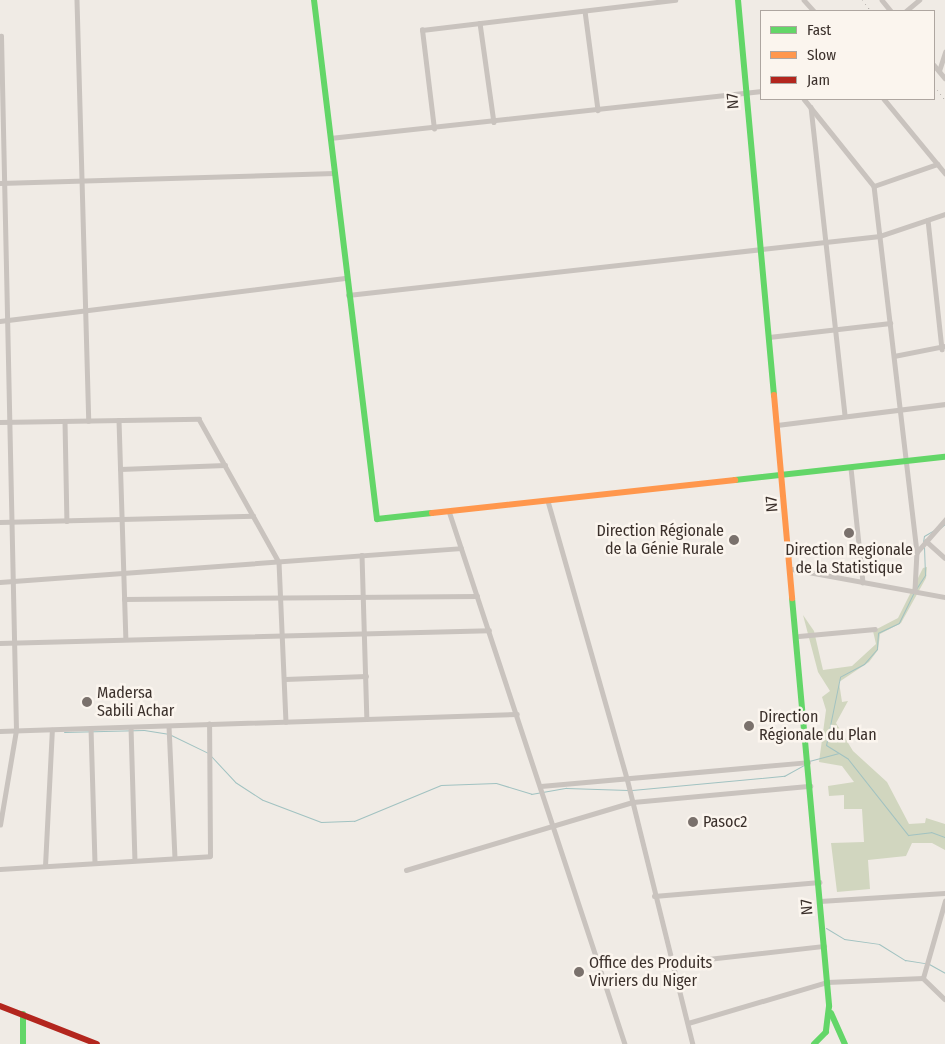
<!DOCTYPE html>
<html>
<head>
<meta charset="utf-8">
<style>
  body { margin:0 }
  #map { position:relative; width:945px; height:1044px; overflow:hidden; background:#f0ebe5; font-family:"Fira Sans Condensed",sans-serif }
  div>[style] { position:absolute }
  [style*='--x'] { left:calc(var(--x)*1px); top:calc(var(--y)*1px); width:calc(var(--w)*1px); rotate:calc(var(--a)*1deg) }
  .green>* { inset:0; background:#d1d6bf }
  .stream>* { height:1px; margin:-0.5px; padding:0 0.5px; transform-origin:0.5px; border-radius:0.5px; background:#a1c2c1 }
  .street>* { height:4.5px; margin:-2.25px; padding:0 2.25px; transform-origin:2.25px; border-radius:2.25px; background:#c9c3be }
  .fast>* { height:6px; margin:-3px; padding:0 3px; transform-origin:3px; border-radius:3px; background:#63d668 }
  .slow>* { height:6px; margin:-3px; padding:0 3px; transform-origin:3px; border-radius:3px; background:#ff974d }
  .jam>* { height:6px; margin:-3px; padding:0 3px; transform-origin:3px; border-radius:3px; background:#b3261e }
  .rail>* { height:1px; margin-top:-0.5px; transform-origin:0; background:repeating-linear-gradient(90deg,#b1aca8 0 1px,transparent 0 5px) }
  .dots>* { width:14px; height:14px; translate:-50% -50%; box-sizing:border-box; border:2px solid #fbf5ee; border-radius:50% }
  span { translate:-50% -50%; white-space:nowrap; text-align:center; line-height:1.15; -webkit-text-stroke:5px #fbf5ee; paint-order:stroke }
  .street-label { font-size:16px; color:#3b302b }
  .poi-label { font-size:16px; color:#3b302b }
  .right { translate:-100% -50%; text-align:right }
  .left { translate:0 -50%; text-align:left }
  .legend { position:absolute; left:760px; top:10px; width:175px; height:90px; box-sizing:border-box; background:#fbf5ee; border:1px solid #aea6a0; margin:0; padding:6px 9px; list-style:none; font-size:15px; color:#3b302b }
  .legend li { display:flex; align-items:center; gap:10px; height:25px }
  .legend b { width:25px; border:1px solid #aea6a0 }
</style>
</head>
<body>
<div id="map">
  <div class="green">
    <div style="clip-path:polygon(927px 567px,926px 578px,901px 623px,880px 634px,878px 650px,869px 662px,839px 682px,842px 702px,848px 701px,836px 723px,853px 751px,887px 782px,909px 824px,925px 823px,926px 818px,945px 824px,945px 850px,932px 843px,912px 843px,906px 856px,868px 860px,870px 889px,837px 892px,831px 843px,864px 842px,862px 809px,844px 809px,844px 795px,829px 796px,828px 786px,854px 782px,842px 766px,819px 762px,826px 710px,822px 697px,830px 691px,818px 672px,803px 615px,814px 631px,823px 670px,852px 666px,876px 644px,873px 631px,898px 618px,923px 568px)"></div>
  </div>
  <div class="stream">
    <div style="--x:940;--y:528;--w:6;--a:-39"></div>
    <div style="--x:923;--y:542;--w:6;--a:-81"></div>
    <div style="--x:924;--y:536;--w:12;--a:-31"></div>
    <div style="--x:916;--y:589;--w:17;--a:-57"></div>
    <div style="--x:925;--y:575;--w:29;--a:-92"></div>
    <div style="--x:914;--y:592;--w:34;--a:116"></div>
    <div style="--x:899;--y:623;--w:23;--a:155"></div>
    <div style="--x:878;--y:633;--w:16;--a:94"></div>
    <div style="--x:877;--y:649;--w:20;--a:131"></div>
    <div style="--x:864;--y:664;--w:27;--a:152"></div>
    <div style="--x:840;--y:677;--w:69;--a:101.6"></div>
    <div style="--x:826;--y:745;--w:26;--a:32"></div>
    <div style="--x:848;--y:759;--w:97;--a:51.7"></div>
    <div style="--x:908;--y:835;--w:23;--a:-7"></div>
    <div style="--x:931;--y:832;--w:15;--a:20"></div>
    <div style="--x:64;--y:732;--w:80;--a:-1.4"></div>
    <div style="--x:144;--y:730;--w:24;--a:9"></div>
    <div style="--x:171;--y:735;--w:41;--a:25.9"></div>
    <div style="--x:211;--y:756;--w:35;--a:47"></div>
    <div style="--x:235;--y:782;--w:33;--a:33"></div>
    <div style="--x:263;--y:800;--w:62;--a:20.8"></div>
    <div style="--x:321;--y:822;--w:33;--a:-2"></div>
    <div style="--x:354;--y:821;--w:94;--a:-22.5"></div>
    <div style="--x:441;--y:785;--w:55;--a:-2.1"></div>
    <div style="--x:496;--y:783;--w:37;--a:17"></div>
    <div style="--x:531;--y:794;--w:36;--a:-10"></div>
    <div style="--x:566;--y:788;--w:62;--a:1.8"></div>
    <div style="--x:809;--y:761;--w:30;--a:-15"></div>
    <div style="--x:632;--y:790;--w:153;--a:-5.3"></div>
    <div style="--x:784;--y:776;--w:23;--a:-29"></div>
    <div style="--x:826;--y:928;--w:21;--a:31"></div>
    <div style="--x:844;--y:939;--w:35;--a:8"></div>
    <div style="--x:879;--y:944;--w:31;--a:32"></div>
    <div style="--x:905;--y:960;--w:20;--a:9"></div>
    <div style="--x:929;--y:964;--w:18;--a:29"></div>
  </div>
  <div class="street">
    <div style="--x:77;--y:0;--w:421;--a:88.4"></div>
    <div style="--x:804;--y:0;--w:15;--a:48"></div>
    <div style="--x:882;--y:0;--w:14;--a:51"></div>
    <div style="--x:585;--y:11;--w:100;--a:82.5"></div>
    <div style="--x:906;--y:11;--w:17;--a:-40"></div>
    <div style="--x:480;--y:23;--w:100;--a:82"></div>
    <div style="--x:934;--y:65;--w:17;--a:50"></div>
    <div style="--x:939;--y:71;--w:20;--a:-72"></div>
    <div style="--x:804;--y:99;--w:112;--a:51.2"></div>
    <div style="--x:874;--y:186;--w:369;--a:83.3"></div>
    <div style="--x:917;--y:552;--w:39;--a:93"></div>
    <div style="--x:884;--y:99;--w:96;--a:50.5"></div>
    <div style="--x:811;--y:107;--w:311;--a:83.7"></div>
    <div style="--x:434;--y:129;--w:100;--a:-96.9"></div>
    <div style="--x:422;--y:30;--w:255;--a:-6.8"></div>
    <div style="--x:330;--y:138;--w:434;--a:-6.2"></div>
    <div style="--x:0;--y:183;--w:334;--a:-1.7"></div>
    <div style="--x:874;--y:186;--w:67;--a:-19.2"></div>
    <div style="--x:928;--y:220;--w:130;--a:83.8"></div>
    <div style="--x:348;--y:295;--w:535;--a:-6.33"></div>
    <div style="--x:880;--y:236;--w:69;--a:-18.7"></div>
    <div style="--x:0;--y:321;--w:349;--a:-7.1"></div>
    <div style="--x:769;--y:337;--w:122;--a:-6.6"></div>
    <div style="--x:894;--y:356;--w:52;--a:-11.1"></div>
    <div style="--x:119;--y:420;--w:219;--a:88.2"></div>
    <div style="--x:65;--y:421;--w:100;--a:88.9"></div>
    <div style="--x:0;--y:422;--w:199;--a:-0.9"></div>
    <div style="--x:199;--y:419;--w:164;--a:60.8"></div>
    <div style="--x:279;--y:562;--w:160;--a:87.5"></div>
    <div style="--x:777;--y:425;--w:169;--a:-7.1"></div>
    <div style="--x:851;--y:468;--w:115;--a:84"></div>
    <div style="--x:120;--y:469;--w:105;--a:-2.2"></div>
    <div style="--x:548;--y:501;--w:288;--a:74.1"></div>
    <div style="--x:627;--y:778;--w:274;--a:76.1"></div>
    <div style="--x:449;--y:511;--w:561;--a:71.73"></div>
    <div style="--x:0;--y:522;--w:253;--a:-1.4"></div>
    <div style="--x:926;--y:541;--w:25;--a:42"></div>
    <div style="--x:917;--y:552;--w:43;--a:-48.8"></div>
    <div style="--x:362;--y:555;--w:164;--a:88.3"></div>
    <div style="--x:792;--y:569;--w:156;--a:10.4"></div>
    <div style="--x:0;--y:582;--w:462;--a:-4.2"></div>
    <div style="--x:124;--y:599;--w:353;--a:-0.5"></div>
    <div style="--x:799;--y:636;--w:76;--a:-5.3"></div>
    <div style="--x:0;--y:643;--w:489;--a:-1.5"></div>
    <div style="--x:285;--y:679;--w:81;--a:-2.1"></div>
    <div style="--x:169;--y:726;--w:132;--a:87.4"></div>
    <div style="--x:131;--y:727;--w:133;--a:88.3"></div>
    <div style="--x:91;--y:728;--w:135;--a:88.3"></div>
    <div style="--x:0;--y:731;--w:517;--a:-1.88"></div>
    <div style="--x:541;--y:786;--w:268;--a:-5.1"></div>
    <div style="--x:0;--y:825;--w:96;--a:-80.4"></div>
    <div style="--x:16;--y:730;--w:694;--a:-91.24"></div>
    <div style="--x:45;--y:866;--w:136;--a:-87.1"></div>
    <div style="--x:0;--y:869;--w:210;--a:-3.5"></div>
    <div style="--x:210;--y:856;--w:132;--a:-90.4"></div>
    <div style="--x:406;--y:870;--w:237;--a:-16.7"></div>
    <div style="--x:633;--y:802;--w:178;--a:-5.2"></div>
    <div style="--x:654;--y:896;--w:166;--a:-4.8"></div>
    <div style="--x:820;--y:901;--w:125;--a:-3.7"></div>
    <div style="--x:672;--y:963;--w:153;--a:-6.4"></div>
    <div style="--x:923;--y:978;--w:80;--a:-74.1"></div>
    <div style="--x:688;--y:1023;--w:145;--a:-16.4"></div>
    <div style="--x:827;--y:982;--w:96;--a:-2.4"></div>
    <div style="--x:923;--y:978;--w:30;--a:44"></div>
  </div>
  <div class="fast">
    <div style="--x:314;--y:0;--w:523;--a:83.08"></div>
    <div style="--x:377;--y:519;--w:55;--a:-6.2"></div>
    <div style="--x:738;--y:0;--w:397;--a:84.8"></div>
    <div style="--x:735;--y:480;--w:211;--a:-6.3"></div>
    <div style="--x:792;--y:598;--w:410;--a:84.8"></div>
    <div style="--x:829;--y:1006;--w:26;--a:97"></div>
    <div style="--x:826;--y:1032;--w:17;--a:135"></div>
    <div style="--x:831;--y:1013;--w:34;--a:66"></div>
    <div style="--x:23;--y:1014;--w:30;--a:90"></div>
  </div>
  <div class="slow">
    <div style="--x:774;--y:395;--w:204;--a:84.9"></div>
    <div style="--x:432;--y:513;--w:305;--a:-6.2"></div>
  </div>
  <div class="jam">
    <div style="--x:0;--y:1006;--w:104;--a:21.4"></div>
  </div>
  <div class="rail">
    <div style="--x:862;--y:0;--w:14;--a:51"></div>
    <div style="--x:934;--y:86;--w:18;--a:52"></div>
  </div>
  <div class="dots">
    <div style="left:849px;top:533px;background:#7a716c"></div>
    <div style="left:734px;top:540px;background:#7a716c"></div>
    <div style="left:87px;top:702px;background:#7a716c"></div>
    <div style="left:749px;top:726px;background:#7a716c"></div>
    <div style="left:693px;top:822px;background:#7a716c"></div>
    <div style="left:579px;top:972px;background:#7a716c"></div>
  </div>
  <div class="street-label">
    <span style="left:733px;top:101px;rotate:-95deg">N7</span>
    <span style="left:772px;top:504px;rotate:-95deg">N7</span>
    <span style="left:807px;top:907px;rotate:-95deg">N7</span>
  </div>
  <div class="poi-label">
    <span class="right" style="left:724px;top:540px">Direction Régionale<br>de la Génie Rurale</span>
    <span style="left:849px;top:559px">Direction Regionale<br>de la Statistique</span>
    <span class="left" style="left:97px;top:702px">Madersa<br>Sabili Achar</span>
    <span class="left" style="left:759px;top:726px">Direction<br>Régionale du Plan</span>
    <span class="left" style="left:703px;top:822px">Pasoc2</span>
    <span class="left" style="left:589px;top:972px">Office des Produits<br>Vivriers du Niger</span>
  </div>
  <ul class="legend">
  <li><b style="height:6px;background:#63d668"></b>Fast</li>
  <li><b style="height:6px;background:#ff974d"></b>Slow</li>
  <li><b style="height:6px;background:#b3261e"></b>Jam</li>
  </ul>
</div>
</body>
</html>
